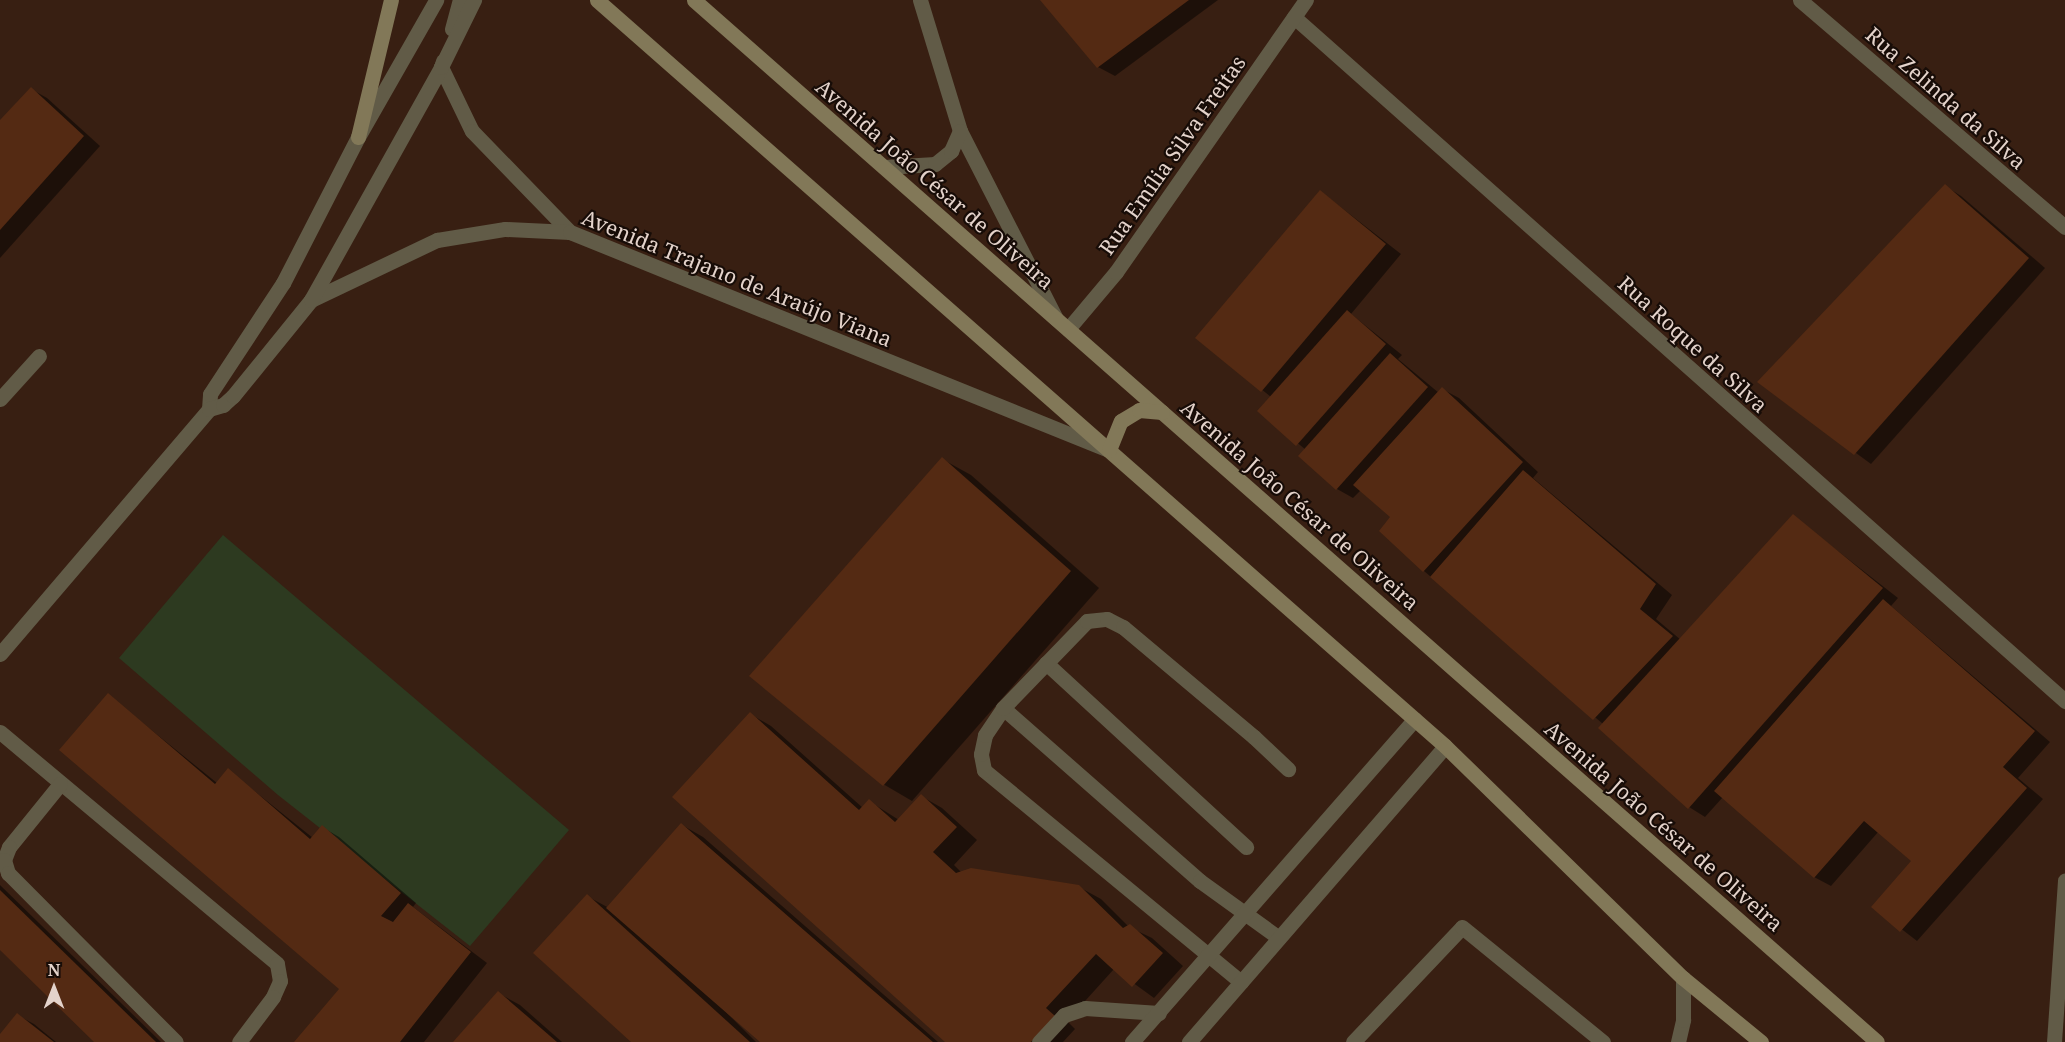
<!DOCTYPE html>
<html>
<head>
<meta charset="utf-8">
<style>
  body { margin:0 }
  #map { position:relative; width:2065px; height:1042px; overflow:hidden; background:#381f12; font-family:"Noto Serif",serif }
  div>[style] { position:absolute }
  [style*='--x'] { left:calc(var(--x)*1px); top:calc(var(--y)*1px); width:calc(var(--w)*1px); rotate:calc(var(--a)*1deg) }
  .green>* { inset:0; background:#2d3a20 }
  .shadow>* { inset:0; background:#0007 }
  .building>* { inset:0; background:#542a13 }
  .service>* { height:15px; margin:-7.5px; padding:0 7.5px; transform-origin:7.5px; border-radius:7.5px; background:#615b47 }
  .minor>* { height:15px; margin:-7.5px; padding:0 7.5px; transform-origin:7.5px; border-radius:7.5px; background:#615b47 }
  .tertiary>* { height:15px; margin:-7.5px; padding:0 7.5px; transform-origin:7.5px; border-radius:7.5px; background:#615b47 }
  .secondary>* { height:15px; margin:-7.5px; padding:0 7.5px; transform-origin:7.5px; border-radius:7.5px; background:#827858 }
  span { translate:-50% -50%; white-space:nowrap; text-align:center; line-height:1.15; -webkit-text-stroke:4.5px #170c07; paint-order:stroke }
  .street-label { font-size:21px; color:#e4d3cb }
  .north { position:absolute; left:24px; top:958px; width:60px; height:60px; -webkit-text-stroke:4px #170c07; paint-order:stroke; rotate:0deg; font-size:16px; font-weight:700; line-height:24px; text-align:center; color:#e4d3cb }
  .north::after { content:''; display:block; margin:auto; width:21px; height:27px; background:#e4d3cb; clip-path:polygon(50% 0,100% 100%,50% 72%,0 100%) }
</style>
</head>
<body>
<div id="map">
  <div class="green">
    <div style="clip-path:polygon(223px 535px,569px 830px,470px 946px,278px 795px,119px 658px)"></div>
  </div>
  <div class="shadow">
    <div style="clip-path:polygon(1042px 0,1218px 0,1115px 76px,1098px 67px)"></div>
    <div style="clip-path:polygon(31px 89px,47px 98px,100px 146px,0 258px,0 123px)"></div>
    <div style="clip-path:polygon(1945px 186px,1961px 196px,2045px 268px,1871px 464px,1759px 382px)"></div>
    <div style="clip-path:polygon(1320px 191px,1401px 254px,1351px 314px,1402px 355px,1398px 359px,1439px 393px,1442px 389px,1459px 398px,1538px 472px,1533px 478px,1672px 595px,1656px 619px,1681px 640px,1793px 516px,1898px 598px,1891px 606px,2050px 742px,2018px 778px,2043px 799px,1917px 941px,1873px 907px,1913px 861px,1879px 831px,1831px 886px,1814px 877px,1723px 797px,1705px 817px,1689px 807px,1603px 724px,1424px 571px,1392px 517px,1361px 490px,1353px 498px,1337px 489px,1306px 450px,1259px 411px,1271px 397px,1198px 338px)"></div>
    <div style="clip-path:polygon(942px 459px,971px 475px,1099px 588px,912px 801px,883px 784px)"></div>
    <div style="clip-path:polygon(108px 695px,217px 783px,228px 770px,313px 838px,322px 827px,339px 837px,416px 903px,413px 907px,487px 963px,424px 1042px,296px 1042px,341px 989px)"></div>
    <div style="clip-path:polygon(750px 714px,771px 726px,863px 808px,869px 801px,899px 820px,921px 796px,942px 808px,977px 840px,954px 865px,962px 873px,1079px 887px,1101px 899px,1129px 927px,1152px 938px,1183px 966px,1154px 998px,1114px 969px,1067px 1021px,1075px 1029px,1063px 1042px,947px 1042px)"></div>
    <div style="clip-path:polygon(682px 825px,703px 837px,938px 1042px,763px 1042px,710px 996px,756px 1042px,633px 1042px,587px 896px,609px 908px)"></div>
    <div style="clip-path:polygon(0 885px,161px 1042px,96px 1042px,0 948px)"></div>
    <div style="clip-path:polygon(498px 993px,520px 1005px,562px 1042px,455px 1042px)"></div>
    <div style="clip-path:polygon(17px 1015px,34px 1024px,56px 1042px,0 1042px)"></div>
  </div>
  <div class="building">
    <div style="clip-path:polygon(1040px 0,1189px 0,1097px 68px)"></div>
    <div style="clip-path:polygon(31px 87px,84px 136px,0 230px,0 120px)"></div>
    <div style="clip-path:polygon(1945px 184px,2029px 258px,1854px 455px,1757px 382px)"></div>
    <div style="clip-path:polygon(1320px 190px,1386px 244px,1261px 392px,1195px 338px)"></div>
    <div style="clip-path:polygon(1347px 310px,1386px 344px,1296px 446px,1257px 411px)"></div>
    <div style="clip-path:polygon(1390px 353px,1428px 387px,1336px 490px,1298px 456px)"></div>
    <div style="clip-path:polygon(1442px 387px,1523px 462px,1423px 572px,1379px 531px,1390px 517px,1353px 485px)"></div>
    <div style="clip-path:polygon(942px 457px,1071px 571px,883px 786px,749px 676px)"></div>
    <div style="clip-path:polygon(1523px 470px,1656px 584px,1640px 609px,1673px 636px,1593px 720px,1430px 577px)"></div>
    <div style="clip-path:polygon(1793px 514px,1883px 588px,1688px 809px,1598px 728px)"></div>
    <div style="clip-path:polygon(1883px 599px,2035px 731px,2003px 767px,2027px 788px,1900px 932px,1871px 907px,1911px 861px,1864px 821px,1814px 878px,1714px 791px)"></div>
    <div style="clip-path:polygon(108px 693px,215px 784px,228px 768px,310px 839px,322px 825px,401px 893px,381px 916px,393px 922px,408px 903px,471px 952px,400px 1042px,294px 1042px,339px 989px,59px 750px)"></div>
    <div style="clip-path:polygon(750px 712px,859px 810px,869px 799px,895px 822px,921px 794px,957px 827px,933px 852px,956px 873px,971px 868px,1079px 885px,1123px 928px,1130px 924px,1163px 953px,1132px 987px,1096px 954px,1046px 1008px,1055px 1016px,1031px 1042px,945px 1042px,672px 797px)"></div>
    <div style="clip-path:polygon(681px 823px,868px 986px,933px 1042px,760px 1042px,606px 908px)"></div>
    <div style="clip-path:polygon(0 890px,156px 1042px,94px 1042px,0 950px)"></div>
    <div style="clip-path:polygon(587px 894px,750px 1042px,631px 1042px,533px 953px)"></div>
    <div style="clip-path:polygon(498px 991px,557px 1042px,453px 1042px)"></div>
    <div style="clip-path:polygon(17px 1013px,54px 1042px,0 1042px,0 1034px)"></div>
  </div>
  <div class="service">
    <div style="--x:0;--y:399;--w:58;--a:-47.8"></div>
    <div style="--x:1046;--y:663;--w:272;--a:42.6"></div>
    <div style="--x:1003;--y:708;--w:262;--a:41.3"></div>
    <div style="--x:1200;--y:881;--w:97;--a:35.8"></div>
    <div style="--x:0;--y:732;--w:361;--a:39.9"></div>
    <div style="--x:277;--y:964;--w:17;--a:80"></div>
    <div style="--x:280;--y:981;--w:17;--a:114"></div>
    <div style="--x:273;--y:997;--w:56;--a:127.1"></div>
    <div style="--x:60;--y:784;--w:81;--a:129"></div>
    <div style="--x:9;--y:847;--w:14;--a:111"></div>
    <div style="--x:4;--y:860;--w:14;--a:73"></div>
    <div style="--x:8;--y:873;--w:238;--a:45.2"></div>
    <div style="--x:1241;--y:982;--w:333;--a:-140.5"></div>
    <div style="--x:984;--y:770;--w:16;--a:-101"></div>
    <div style="--x:981;--y:754;--w:19;--a:-78"></div>
    <div style="--x:985;--y:735;--w:32;--a:-56"></div>
    <div style="--x:1003;--y:708;--w:121;--a:-46"></div>
    <div style="--x:1087;--y:621;--w:20;--a:-6"></div>
    <div style="--x:1107;--y:619;--w:18;--a:27"></div>
    <div style="--x:1123;--y:627;--w:171;--a:40"></div>
    <div style="--x:1254;--y:737;--w:47;--a:43.3"></div>
    <div style="--x:1039;--y:1042;--w:37;--a:-47"></div>
    <div style="--x:1064;--y:1015;--w:22;--a:-18"></div>
    <div style="--x:1085;--y:1008;--w:74;--a:3.9"></div>
    <div style="--x:1132;--y:1042;--w:429;--a:-48.8"></div>
    <div style="--x:1189;--y:1042;--w:391;--a:-49.1"></div>
    <div style="--x:1353;--y:1042;--w:158;--a:-46.5"></div>
    <div style="--x:1462;--y:927;--w:182;--a:39.2"></div>
    <div style="--x:1678;--y:1042;--w:23;--a:-77"></div>
    <div style="--x:1683;--y:1020;--w:42;--a:-90"></div>
  </div>
  <div class="minor">
    <div style="--x:1800;--y:0;--w:349;--a:40.6"></div>
    <div style="--x:1294;--y:17;--w:1031;--a:41.58"></div>
    <div style="--x:1068;--y:329;--w:75;--a:-49.9"></div>
    <div style="--x:1116;--y:272;--w:332;--a:-55.1"></div>
    <div style="--x:2054;--y:1042;--w:162;--a:-86.1"></div>
  </div>
  <div class="tertiary">
    <div style="--x:920;--y:0;--w:137;--a:73"></div>
    <div style="--x:960;--y:131;--w:211;--a:62.9"></div>
    <div style="--x:452;--y:29;--w:30;--a:-75"></div>
    <div style="--x:443;--y:61;--w:6;--a:108"></div>
    <div style="--x:441;--y:67;--w:71;--a:64.2"></div>
    <div style="--x:472;--y:131;--w:141;--a:45.9"></div>
    <div style="--x:885;--y:167;--w:50;--a:-3.4"></div>
    <div style="--x:935;--y:164;--w:21;--a:-39"></div>
    <div style="--x:951;--y:151;--w:22;--a:-66"></div>
    <div style="--x:311;--y:300;--w:140;--a:-25.5"></div>
    <div style="--x:437;--y:240;--w:69;--a:-9.2"></div>
    <div style="--x:505;--y:229;--w:65;--a:2.6"></div>
    <div style="--x:570;--y:232;--w:578;--a:22.04"></div>
    <div style="--x:209;--y:409;--w:15;--a:-86"></div>
    <div style="--x:210;--y:394;--w:133;--a:-56.7"></div>
    <div style="--x:283;--y:283;--w:164;--a:-62.8"></div>
    <div style="--x:358;--y:137;--w:158;--a:-60.3"></div>
    <div style="--x:0;--y:654;--w:322;--a:-49.5"></div>
    <div style="--x:209;--y:409;--w:15;--a:-16"></div>
    <div style="--x:223;--y:405;--w:13;--a:-42"></div>
    <div style="--x:233;--y:396;--w:124;--a:-50.9"></div>
    <div style="--x:311;--y:300;--w:267;--a:-60.8"></div>
    <div style="--x:441;--y:67;--w:75;--a:-63.8"></div>
  </div>
  <div class="secondary">
    <div style="--x:597;--y:0;--w:1129;--a:41.34"></div>
    <div style="--x:1445;--y:746;--w:332;--a:44.3"></div>
    <div style="--x:1683;--y:978;--w:101;--a:39.4"></div>
    <div style="--x:694;--y:0;--w:1576;--a:41.37"></div>
    <div style="--x:358;--y:137;--w:141;--a:-76.5"></div>
    <div style="--x:1109;--y:450;--w:31;--a:-68"></div>
    <div style="--x:1121;--y:421;--w:21;--a:-31"></div>
    <div style="--x:1139;--y:410;--w:23;--a:5"></div>
  </div>
  <div class="street-label">
    <span style="left:1946px;top:98px;rotate:41deg">Rua Zelinda da Silva</span>
    <span style="left:1172px;top:155px;rotate:-55deg">Rua Emília Silva Freitas</span>
    <span style="left:935px;top:184px;rotate:41deg">Avenida João César de Oliveira</span>
    <span style="left:737px;top:278px;rotate:22deg">Avenida Trajano de Araújo Viana</span>
    <span style="left:1693px;top:344px;rotate:42deg">Rua Roque da Silva</span>
    <span style="left:1300px;top:505px;rotate:41deg">Avenida João César de Oliveira</span>
    <span style="left:1664px;top:826px;rotate:41deg">Avenida João César de Oliveira</span>
  </div>
  <div class="north">N</div>
</div>
</body>
</html>
